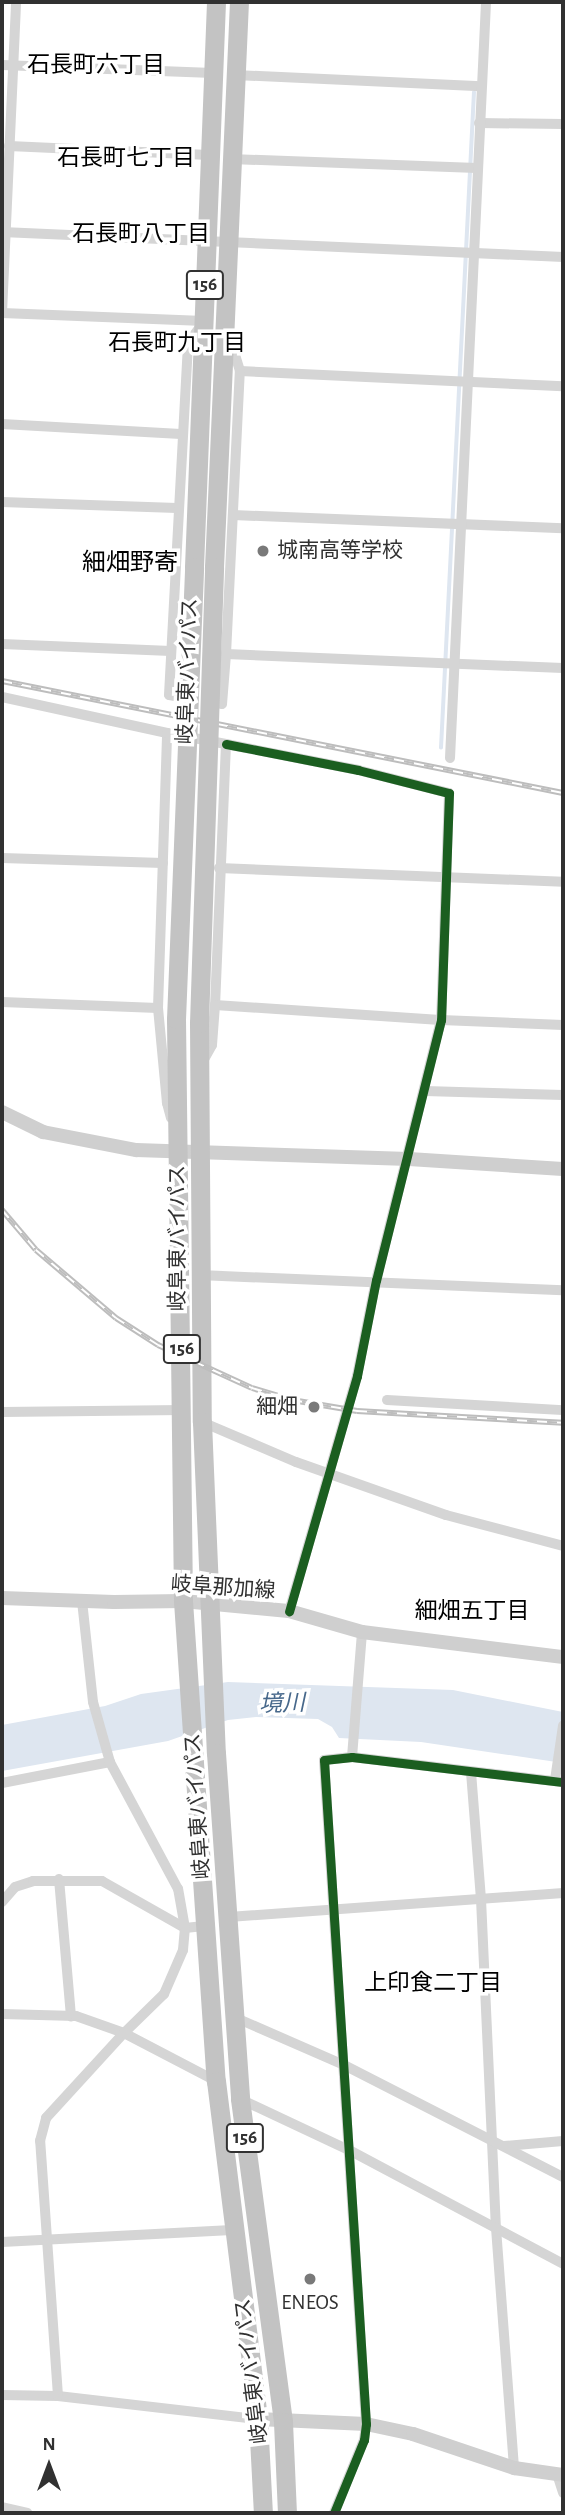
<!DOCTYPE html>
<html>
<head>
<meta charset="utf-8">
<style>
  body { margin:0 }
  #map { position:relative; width:565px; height:2515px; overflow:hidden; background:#fff; font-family:"Alegreya Sans","Noto Sans JP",sans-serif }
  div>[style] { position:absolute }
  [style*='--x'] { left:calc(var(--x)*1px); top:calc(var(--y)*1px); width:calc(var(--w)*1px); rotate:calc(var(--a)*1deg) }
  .water>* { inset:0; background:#dee6f0 }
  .stream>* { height:3.5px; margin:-1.75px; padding:0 1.75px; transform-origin:1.75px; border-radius:1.75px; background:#dee6f0 }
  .street>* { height:10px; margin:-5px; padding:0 5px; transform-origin:5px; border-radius:5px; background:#d5d5d5 }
  .secondary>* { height:14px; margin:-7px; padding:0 7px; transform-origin:7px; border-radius:7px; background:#cfcfcf }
  .highway>* { height:19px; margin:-9.5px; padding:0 9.5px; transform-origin:9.5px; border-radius:9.5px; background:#c3c3c3 }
  .rail>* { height:6px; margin-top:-3px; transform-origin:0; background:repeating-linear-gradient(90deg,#fff 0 10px,#bdbdbd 0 20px); box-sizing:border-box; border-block:2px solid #bdbdbd }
  .highway-bridge>* { height:19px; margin:-9.5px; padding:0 9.5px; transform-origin:9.5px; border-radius:9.5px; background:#c3c3c3 }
  .cycleway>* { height:9px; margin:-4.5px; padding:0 4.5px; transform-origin:4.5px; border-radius:4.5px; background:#1b5e20 }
  .dots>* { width:19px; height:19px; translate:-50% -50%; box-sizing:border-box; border:4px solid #fff; border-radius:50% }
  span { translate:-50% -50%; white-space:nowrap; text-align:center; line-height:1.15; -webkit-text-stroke:7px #fff; paint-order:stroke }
  .shield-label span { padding:2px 5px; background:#fff; border:2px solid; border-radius:5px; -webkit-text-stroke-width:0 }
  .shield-label { font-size:19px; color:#313131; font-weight:700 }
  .poi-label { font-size:21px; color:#313131 }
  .left { translate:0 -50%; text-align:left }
  .right { translate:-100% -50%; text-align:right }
  .street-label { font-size:21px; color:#313131 }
  .neighbourhood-label { font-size:23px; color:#000 }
  .water-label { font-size:23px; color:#47688b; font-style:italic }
  .quarter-label { font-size:24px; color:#000 }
  .frame { position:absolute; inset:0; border:4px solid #313131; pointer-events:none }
  .north { position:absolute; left:14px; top:2431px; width:70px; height:70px; -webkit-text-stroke:5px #fff; paint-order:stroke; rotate:0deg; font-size:19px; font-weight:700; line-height:28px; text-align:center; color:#313131 }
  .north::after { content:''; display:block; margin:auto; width:24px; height:32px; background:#313131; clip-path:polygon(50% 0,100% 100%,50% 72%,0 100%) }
</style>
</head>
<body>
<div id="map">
  <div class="water">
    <div style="clip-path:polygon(228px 1682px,453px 1690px,563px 1712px,563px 1763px,421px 1742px,339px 1738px,332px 1727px,318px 1719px,256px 1717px,228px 1720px,168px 1741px,2px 1771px,2px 1725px,105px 1706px,141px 1694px)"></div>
  </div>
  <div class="stream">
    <div style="--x:441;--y:748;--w:656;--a:-87.12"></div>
  </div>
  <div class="street">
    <div style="--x:2;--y:65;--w:211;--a:2.2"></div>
    <div style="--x:235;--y:75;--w:246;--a:2.6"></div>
    <div style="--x:479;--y:123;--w:84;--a:0.7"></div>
    <div style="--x:9;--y:146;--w:200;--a:2.6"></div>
    <div style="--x:231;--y:159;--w:246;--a:2.1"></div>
    <div style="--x:2;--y:232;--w:562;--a:2.55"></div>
    <div style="--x:2;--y:313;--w:311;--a:-87.4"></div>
    <div style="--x:2;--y:313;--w:202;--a:2.3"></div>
    <div style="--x:240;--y:371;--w:323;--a:2.7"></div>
    <div style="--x:2;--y:424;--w:179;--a:3.2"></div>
    <div style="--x:2;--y:502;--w:175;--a:2"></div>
    <div style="--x:233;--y:515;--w:330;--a:2.3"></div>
    <div style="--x:2;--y:644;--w:169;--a:2.4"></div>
    <div style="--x:226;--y:654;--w:337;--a:2.4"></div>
    <div style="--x:2;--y:697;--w:169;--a:12.3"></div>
    <div style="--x:191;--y:699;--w:22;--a:-170"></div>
    <div style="--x:169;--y:695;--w:353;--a:-86.9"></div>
    <div style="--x:188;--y:343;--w:21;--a:-53"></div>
    <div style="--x:207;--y:701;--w:15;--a:11"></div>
    <div style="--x:222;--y:704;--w:50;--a:-85.4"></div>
    <div style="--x:226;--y:654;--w:283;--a:-87.2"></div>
    <div style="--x:240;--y:371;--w:41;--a:-107.1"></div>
    <div style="--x:226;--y:744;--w:135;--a:11.1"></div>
    <div style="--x:358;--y:770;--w:94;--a:14.2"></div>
    <div style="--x:449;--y:793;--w:227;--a:92"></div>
    <div style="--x:441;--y:1020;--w:268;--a:104"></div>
    <div style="--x:376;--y:1280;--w:98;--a:101.2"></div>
    <div style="--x:357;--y:1376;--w:245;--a:106.1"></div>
    <div style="--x:450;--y:758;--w:757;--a:-87.27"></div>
    <div style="--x:2;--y:858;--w:161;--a:1.8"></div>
    <div style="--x:219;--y:868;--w:344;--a:2.3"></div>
    <div style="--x:2;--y:1002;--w:156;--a:2.2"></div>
    <div style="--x:215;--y:1005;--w:226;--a:3.8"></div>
    <div style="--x:441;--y:1020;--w:122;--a:2.3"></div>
    <div style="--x:425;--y:1091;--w:138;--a:1.7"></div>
    <div style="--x:171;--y:1118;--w:16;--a:-105"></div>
    <div style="--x:167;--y:1103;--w:95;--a:-95.4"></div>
    <div style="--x:158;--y:1008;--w:275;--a:-88.1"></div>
    <div style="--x:167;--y:733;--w:60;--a:10.6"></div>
    <div style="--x:226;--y:744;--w:261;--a:92.4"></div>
    <div style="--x:215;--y:1005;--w:40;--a:94.3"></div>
    <div style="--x:212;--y:1045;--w:21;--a:119"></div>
    <div style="--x:199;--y:1275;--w:364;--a:2.4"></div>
    <div style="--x:387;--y:1400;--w:176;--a:3.3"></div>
    <div style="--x:2;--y:1412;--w:181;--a:-0.6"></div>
    <div style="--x:202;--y:1422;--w:102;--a:23.1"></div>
    <div style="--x:296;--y:1462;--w:159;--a:19.5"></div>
    <div style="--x:446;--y:1515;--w:121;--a:14.8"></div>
    <div style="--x:352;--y:1757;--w:125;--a:-85.4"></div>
    <div style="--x:471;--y:1772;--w:127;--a:85.5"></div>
    <div style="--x:481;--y:1899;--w:329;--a:87.4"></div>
    <div style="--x:496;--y:2228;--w:241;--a:85.7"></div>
    <div style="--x:555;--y:1780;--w:55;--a:-81.6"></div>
    <div style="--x:2;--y:1783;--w:110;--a:-11"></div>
    <div style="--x:59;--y:1879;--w:138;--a:85"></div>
    <div style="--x:2;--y:1902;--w:20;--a:-49"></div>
    <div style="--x:15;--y:1887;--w:19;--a:-18"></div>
    <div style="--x:33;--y:1881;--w:69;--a:0"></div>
    <div style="--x:102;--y:1881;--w:95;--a:29.5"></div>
    <div style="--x:185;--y:1928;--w:19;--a:-6"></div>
    <div style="--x:229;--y:1917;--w:335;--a:-4.1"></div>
    <div style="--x:2;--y:2014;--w:74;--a:1.5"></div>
    <div style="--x:76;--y:2016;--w:51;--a:19.5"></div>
    <div style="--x:124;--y:2033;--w:104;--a:27.6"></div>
    <div style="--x:234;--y:2017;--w:120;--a:23.6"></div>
    <div style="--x:344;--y:2065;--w:246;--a:27.1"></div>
    <div style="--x:240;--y:2099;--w:120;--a:25.1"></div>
    <div style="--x:349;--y:2150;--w:242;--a:28"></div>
    <div style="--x:504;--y:2146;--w:59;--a:-4.8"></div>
    <div style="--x:2;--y:2242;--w:230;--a:-3"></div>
    <div style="--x:2;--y:2395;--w:56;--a:1"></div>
    <div style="--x:58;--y:2396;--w:201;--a:6.6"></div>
    <div style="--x:58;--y:2396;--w:256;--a:-94"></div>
    <div style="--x:40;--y:2141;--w:24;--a:-75"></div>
    <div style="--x:46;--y:2118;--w:115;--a:-47.5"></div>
    <div style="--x:124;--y:2033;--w:56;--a:-44.3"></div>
    <div style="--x:164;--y:1994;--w:48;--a:-66.6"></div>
    <div style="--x:183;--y:1950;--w:22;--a:-85"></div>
    <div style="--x:185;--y:1928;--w:40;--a:-100"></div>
    <div style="--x:178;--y:1889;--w:144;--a:-118.2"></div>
    <div style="--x:110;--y:1762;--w:62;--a:-105.8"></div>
    <div style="--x:93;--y:1702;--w:102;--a:-96.2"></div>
    <div style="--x:557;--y:2474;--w:20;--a:72"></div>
    <div style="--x:2;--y:2507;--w:26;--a:13"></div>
    <div style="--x:334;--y:2513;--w:79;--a:-67.7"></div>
    <div style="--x:364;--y:2440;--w:16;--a:-83"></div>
    <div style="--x:366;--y:2424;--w:665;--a:-93.62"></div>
    <div style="--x:324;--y:1760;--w:28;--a:-6"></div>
    <div style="--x:352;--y:1757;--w:212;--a:6.8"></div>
  </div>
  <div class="secondary">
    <div style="--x:2;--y:1112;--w:46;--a:26"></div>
    <div style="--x:43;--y:1132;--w:95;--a:11"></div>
    <div style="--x:136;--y:1150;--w:273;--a:1.9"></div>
    <div style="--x:409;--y:1159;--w:154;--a:3.7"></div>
    <div style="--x:2;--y:1598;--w:112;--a:2"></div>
    <div style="--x:114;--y:1602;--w:69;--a:-0.8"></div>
    <div style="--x:183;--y:1601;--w:106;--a:5.4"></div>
    <div style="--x:289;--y:1611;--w:76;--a:16"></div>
    <div style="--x:362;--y:1632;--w:203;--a:7.1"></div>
    <div style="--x:258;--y:2419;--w:108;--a:2.7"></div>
    <div style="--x:366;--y:2424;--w:48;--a:12"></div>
    <div style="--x:413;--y:2434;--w:107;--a:18.6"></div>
    <div style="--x:514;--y:2468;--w:49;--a:8.1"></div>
  </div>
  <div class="highway">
    <div style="--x:194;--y:567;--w:565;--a:-87.77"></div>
    <div style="--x:214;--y:567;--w:566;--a:-87.47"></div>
    <div style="--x:176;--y:1019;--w:582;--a:89.31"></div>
    <div style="--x:183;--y:1601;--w:481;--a:86.1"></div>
    <div style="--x:216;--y:2081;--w:341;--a:82.9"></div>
    <div style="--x:258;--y:2419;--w:94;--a:87"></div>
    <div style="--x:199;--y:1023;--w:399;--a:89.6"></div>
    <div style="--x:202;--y:1422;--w:331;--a:87.6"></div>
    <div style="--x:216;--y:1753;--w:347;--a:86"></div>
    <div style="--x:240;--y:2099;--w:326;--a:82.4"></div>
    <div style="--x:283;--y:2422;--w:91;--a:87.5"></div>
  </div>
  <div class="rail">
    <div style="--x:2;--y:681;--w:572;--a:11.29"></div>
    <div style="--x:2;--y:1210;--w:52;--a:49.6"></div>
    <div style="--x:36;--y:1250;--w:105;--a:40.4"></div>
    <div style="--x:116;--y:1318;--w:50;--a:32.7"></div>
    <div style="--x:158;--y:1345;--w:103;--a:24.6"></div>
    <div style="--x:252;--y:1388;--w:42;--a:16.7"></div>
    <div style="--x:292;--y:1400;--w:66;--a:9.6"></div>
    <div style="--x:357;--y:1411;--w:206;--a:3.3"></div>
  </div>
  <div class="highway-bridge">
    <div style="--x:176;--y:1019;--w:452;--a:-87.7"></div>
    <div style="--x:199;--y:1023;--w:456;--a:-88.1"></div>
  </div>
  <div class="cycleway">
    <div style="--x:226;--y:744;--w:135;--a:11.1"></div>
    <div style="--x:358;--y:770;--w:94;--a:14.2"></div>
    <div style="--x:449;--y:793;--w:227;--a:92"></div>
    <div style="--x:441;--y:1020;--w:268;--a:104"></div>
    <div style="--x:376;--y:1280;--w:98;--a:101.2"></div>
    <div style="--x:357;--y:1376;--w:245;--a:106.1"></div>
    <div style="--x:334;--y:2513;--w:79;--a:-67.7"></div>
    <div style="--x:364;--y:2440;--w:16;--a:-83"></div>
    <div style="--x:366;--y:2424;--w:665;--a:-93.62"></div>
    <div style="--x:324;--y:1760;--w:28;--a:-6"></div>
    <div style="--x:352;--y:1757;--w:212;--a:6.8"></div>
  </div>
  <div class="dots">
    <div style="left:263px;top:551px;background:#797979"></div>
    <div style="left:314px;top:1407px;background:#797979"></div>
    <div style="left:310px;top:2279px;background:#797979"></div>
  </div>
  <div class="shield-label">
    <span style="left:205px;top:285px">156</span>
    <span style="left:182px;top:1349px">156</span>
    <span style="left:245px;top:2138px">156</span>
  </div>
  <div class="poi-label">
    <span class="left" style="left:277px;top:551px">城南高等学校</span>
    <span class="right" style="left:298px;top:1407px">細畑</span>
    <span style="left:310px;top:2303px">ENEOS</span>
  </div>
  <div class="street-label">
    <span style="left:188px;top:671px;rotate:-88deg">岐阜東バイパス</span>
    <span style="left:178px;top:1238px;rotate:-90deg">岐阜東バイパス</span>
    <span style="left:223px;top:1588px;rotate:4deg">岐阜那加線</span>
    <span style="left:198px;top:1806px;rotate:-94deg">岐阜東バイパス</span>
    <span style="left:252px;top:2371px;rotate:-97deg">岐阜東バイパス</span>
  </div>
  <div class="neighbourhood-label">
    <span style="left:96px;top:66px">石長町六丁目</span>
    <span style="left:126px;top:159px">石長町七丁目</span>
    <span style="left:141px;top:235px">石長町八丁目</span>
    <span style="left:177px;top:344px">石長町九丁目</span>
    <span style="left:472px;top:1612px">細畑五丁目</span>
    <span style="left:433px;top:1984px">上印食二丁目</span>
  </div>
  <div class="water-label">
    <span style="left:282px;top:1705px;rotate:-2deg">境川</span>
  </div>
  <div class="quarter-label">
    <span style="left:130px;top:564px">細畑野寄</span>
  </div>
  <div class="frame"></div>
  <div class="north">N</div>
</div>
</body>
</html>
